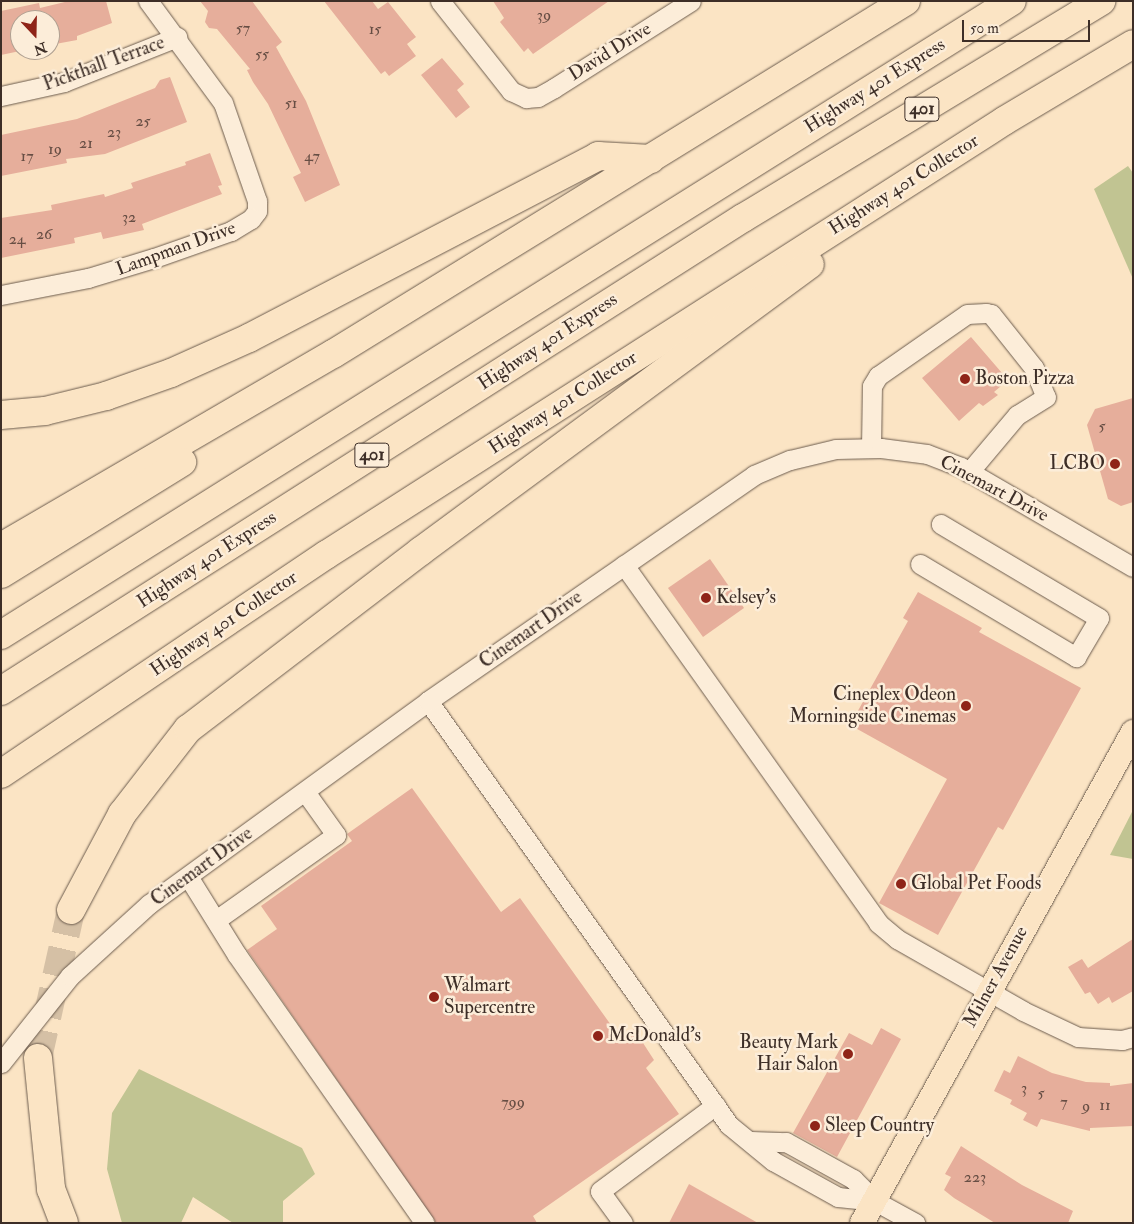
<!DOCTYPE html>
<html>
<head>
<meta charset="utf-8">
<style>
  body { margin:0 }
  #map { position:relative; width:1134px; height:1224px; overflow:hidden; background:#fbe4c4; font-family:"IM FELL Double Pica",serif }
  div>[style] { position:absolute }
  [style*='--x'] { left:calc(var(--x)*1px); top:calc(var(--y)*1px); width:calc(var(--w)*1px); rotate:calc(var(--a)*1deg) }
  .green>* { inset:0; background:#c1c492 }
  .building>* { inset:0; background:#e6ae9b }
  .highway-tunnel>* { height:28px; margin-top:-14px; transform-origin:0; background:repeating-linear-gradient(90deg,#d5c0a5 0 28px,transparent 0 42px) }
  .roads { filter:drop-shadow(0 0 1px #6c5c4e) drop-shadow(0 0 1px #6c5c4e) }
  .minor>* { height:19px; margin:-9.5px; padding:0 9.5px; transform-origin:9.5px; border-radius:9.5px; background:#fcedd9 }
  .major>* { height:24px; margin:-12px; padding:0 12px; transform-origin:12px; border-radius:12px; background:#fbe4c4 }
  .highway>* { height:28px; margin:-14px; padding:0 14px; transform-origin:14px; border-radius:14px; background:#fbe4c4 }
  .dots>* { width:14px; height:14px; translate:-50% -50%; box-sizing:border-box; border:2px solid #fcedd9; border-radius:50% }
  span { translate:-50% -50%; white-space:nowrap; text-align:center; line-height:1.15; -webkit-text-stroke:5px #fcedd9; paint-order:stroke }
  .number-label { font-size:16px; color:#674e44 }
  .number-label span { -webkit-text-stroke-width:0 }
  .shield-label span { padding:1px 4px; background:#fcedd9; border:1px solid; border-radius:4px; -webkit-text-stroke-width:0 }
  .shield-label { font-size:18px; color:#3d2e27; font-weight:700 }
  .street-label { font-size:19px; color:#3d2e27 }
  .poi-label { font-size:19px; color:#3d2e27 }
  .left { translate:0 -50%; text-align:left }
  .right { translate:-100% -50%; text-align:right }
  .frame { position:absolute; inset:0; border:2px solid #3d2e27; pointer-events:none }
  .north { position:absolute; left:10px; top:10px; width:50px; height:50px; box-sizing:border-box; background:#fcedd9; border:1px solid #b0a192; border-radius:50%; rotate:159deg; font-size:14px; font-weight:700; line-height:20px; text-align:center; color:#3d2e27 }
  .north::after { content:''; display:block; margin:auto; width:18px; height:22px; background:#8f2418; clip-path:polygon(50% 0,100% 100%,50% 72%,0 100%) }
  .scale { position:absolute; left:962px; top:20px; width:128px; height:22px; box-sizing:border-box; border:2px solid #3d2e27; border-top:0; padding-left:6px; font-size:15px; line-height:18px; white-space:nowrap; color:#3d2e27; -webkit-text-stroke:4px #fcedd9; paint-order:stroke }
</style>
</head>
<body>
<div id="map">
  <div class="green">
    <div style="clip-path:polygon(1128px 166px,1133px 173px,1133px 279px,1094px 189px)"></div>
    <div style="clip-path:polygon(1133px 810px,1133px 859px,1110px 855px)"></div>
    <div style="clip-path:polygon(139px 1069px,302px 1148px,315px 1174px,283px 1201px,283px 1223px,233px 1223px,193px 1197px,181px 1223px,122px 1223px,107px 1169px,112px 1113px)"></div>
  </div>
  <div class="building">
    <div style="clip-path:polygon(69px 1px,106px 1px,112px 23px,77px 36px,77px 40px,50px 45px,50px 20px,20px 20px,20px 51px,1px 55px,1px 11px,39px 3px,40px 8px)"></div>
    <div style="clip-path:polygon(200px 1px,252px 1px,282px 42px,276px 47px,306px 101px,340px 185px,305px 202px,293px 177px,301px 173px,268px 104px,253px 82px,247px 70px,250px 69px,217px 29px,209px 28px,205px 22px,208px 11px)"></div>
    <div style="clip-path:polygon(324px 1px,372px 1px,378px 9px,388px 2px,416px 37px,407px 44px,416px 56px,389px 76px,385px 71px,381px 74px)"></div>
    <div style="clip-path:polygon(493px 1px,609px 1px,533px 54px,528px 48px,524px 52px,500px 22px,504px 18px)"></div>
    <div style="clip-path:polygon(442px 58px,464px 84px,457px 90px,470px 107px,456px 118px,421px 75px)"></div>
    <div style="clip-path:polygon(170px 77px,187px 122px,105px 154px,66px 159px,67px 163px,1px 176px,1px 135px,77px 119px,155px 88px,160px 80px)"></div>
    <div style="clip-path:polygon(210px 153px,222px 185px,218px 186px,222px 194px,142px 224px,144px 230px,103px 239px,101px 232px,74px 238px,75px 243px,1px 258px,1px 218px,52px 210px,51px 205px,104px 194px,105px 197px,133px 188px,131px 183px,186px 165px,185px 162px)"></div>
    <div style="clip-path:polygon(971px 337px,1008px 380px,994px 392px,998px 395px,983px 406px,979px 403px,959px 421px,922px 378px)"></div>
    <div style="clip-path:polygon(1133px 398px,1133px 502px,1121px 506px,1108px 499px,1087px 425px,1095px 409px)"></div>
    <div style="clip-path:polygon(710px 559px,744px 608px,703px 637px,668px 588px)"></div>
    <div style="clip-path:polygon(918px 592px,982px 628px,979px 632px,1081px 688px,1003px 830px,998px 827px,938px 935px,879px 903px,947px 779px,850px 725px,908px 621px,903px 618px)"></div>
    <div style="clip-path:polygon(412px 788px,501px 912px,520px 898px,621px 1039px,634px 1029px,654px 1060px,646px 1068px,679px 1114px,533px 1216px,537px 1223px,436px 1223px,247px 950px,277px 929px,261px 906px,352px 841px,347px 834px)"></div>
    <div style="clip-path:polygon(1133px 939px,1133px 991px,1112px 1003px,1109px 997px,1098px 1004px,1090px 992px,1085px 994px,1068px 967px,1082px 959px,1088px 968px)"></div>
    <div style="clip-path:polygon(881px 1028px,901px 1039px,837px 1157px,793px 1133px,849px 1033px,872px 1045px)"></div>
    <div style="clip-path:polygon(1018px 1056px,1052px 1073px,1086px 1082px,1110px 1083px,1110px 1086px,1133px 1083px,1133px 1126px,1090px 1128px,1090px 1131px,1041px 1119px,1037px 1127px,1023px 1120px,1027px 1113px,1010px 1104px,1012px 1100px,994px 1091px,1004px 1070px,1010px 1073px)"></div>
    <div style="clip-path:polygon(961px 1146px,1022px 1185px,1073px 1211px,1068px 1223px,995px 1223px,954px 1198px,944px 1190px,951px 1177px,945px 1174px)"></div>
    <div style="clip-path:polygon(689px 1184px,758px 1223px,669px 1223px)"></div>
  </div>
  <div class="highway-tunnel">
    <div style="--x:38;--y:1058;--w:152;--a:-77.4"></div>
  </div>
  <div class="roads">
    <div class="minor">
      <div style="--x:440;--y:1;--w:115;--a:51.7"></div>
      <div style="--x:511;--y:91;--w:17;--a:25"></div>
      <div style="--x:526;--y:98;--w:12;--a:-5"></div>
      <div style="--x:538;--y:97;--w:18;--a:-29"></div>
      <div style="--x:554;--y:88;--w:162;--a:-32.4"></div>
      <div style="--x:1;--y:96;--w:65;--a:-12.5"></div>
      <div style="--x:64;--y:82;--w:122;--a:-21.7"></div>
      <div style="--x:1;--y:295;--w:89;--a:-11.1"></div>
      <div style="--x:88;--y:278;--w:69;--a:-16.9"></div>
      <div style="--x:154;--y:258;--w:82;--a:-19.3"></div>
      <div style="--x:231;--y:231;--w:23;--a:-31"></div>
      <div style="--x:251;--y:219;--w:10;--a:-53"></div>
      <div style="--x:257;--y:211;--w:10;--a:-90"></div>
      <div style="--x:257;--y:201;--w:104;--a:-109.1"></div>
      <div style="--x:223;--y:103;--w:127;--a:-126.3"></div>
      <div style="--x:871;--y:448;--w:62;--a:-89.1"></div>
      <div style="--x:872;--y:386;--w:12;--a:-59"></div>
      <div style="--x:878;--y:376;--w:108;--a:-34.9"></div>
      <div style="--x:967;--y:314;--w:19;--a:-3"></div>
      <div style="--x:986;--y:313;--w:5;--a:11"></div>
      <div style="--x:991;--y:314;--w:69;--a:51.5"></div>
      <div style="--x:1034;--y:368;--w:31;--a:68"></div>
      <div style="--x:1046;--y:397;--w:34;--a:148"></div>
      <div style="--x:1017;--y:415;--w:75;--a:130.1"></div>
      <div style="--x:920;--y:564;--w:182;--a:30.8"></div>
      <div style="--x:1076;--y:657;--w:45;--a:-59.5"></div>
      <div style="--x:1099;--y:618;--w:184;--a:-149.3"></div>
      <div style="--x:624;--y:565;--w:439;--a:54.6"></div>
      <div style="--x:878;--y:923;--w:25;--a:40"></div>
      <div style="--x:897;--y:939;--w:145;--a:29.7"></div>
      <div style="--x:1023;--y:1011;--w:61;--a:25.3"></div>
      <div style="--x:1078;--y:1037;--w:44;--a:3.9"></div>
      <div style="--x:1122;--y:1040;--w:11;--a:-15"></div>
      <div style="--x:428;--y:701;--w:520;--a:54.63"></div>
      <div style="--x:729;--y:1125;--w:57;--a:39.3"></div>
      <div style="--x:773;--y:1161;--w:74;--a:29"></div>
      <div style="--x:838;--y:1197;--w:37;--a:6"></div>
      <div style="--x:189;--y:878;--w:91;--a:58.1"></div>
      <div style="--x:237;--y:955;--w:327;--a:55"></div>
      <div style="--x:216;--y:920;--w:147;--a:-35.3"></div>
      <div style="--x:336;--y:835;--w:52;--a:-125.5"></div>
      <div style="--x:1;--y:1063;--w:111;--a:-51.6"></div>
      <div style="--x:70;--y:976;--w:107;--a:-42.3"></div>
      <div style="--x:149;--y:904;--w:345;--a:-36"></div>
      <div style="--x:428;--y:701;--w:397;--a:-34.7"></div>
      <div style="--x:754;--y:475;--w:39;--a:-23"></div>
      <div style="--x:790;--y:460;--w:47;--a:-13.4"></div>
      <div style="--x:836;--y:449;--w:45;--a:-1.3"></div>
      <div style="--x:881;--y:448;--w:46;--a:7.4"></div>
      <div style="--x:927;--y:454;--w:36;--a:21"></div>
      <div style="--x:961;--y:467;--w:199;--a:30.2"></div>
      <div style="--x:751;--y:1141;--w:35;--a:2"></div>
      <div style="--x:786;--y:1142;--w:77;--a:28.9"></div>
      <div style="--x:853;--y:1179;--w:31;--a:45"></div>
      <div style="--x:875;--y:1201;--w:46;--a:28.8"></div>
      <div style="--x:623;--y:1223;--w:39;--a:-126"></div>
      <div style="--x:600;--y:1191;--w:144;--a:-36.6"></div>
    </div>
    <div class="major">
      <div style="--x:862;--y:1223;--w:561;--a:-61.1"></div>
    </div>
    <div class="highway">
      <div style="--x:1;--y:415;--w:44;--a:-5.2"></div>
      <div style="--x:45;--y:411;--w:63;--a:-13.8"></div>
      <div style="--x:106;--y:396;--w:69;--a:-19.5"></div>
      <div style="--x:171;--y:373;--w:85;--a:-24.2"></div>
      <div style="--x:249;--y:338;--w:394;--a:-27.5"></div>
      <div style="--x:598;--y:156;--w:53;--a:3.2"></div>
      <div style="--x:1;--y:547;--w:384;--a:-30.2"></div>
      <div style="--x:333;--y:354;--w:673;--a:-31.64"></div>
      <div style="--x:1;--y:574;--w:213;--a:-31.7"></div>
      <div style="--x:1;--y:635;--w:1193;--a:-32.09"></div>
      <div style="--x:1;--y:691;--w:880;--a:-32.52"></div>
      <div style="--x:743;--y:218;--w:419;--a:-31.2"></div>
      <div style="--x:1;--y:774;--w:392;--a:-34"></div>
      <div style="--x:326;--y:555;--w:805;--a:-32.62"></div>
      <div style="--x:1004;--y:121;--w:150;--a:-30.8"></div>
      <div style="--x:71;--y:910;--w:109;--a:-62"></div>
      <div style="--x:122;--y:814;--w:108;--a:-52.2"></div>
      <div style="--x:188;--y:729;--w:293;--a:-37.4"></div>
      <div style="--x:421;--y:551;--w:483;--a:-36.4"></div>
      <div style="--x:38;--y:1058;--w:132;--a:84.3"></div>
      <div style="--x:51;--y:1189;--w:36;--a:69"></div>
    </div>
  </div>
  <div class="dots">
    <div style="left:965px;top:379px;background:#8f2418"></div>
    <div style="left:1115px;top:464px;background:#8f2418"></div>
    <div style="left:706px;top:598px;background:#8f2418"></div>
    <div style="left:966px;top:706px;background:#8f2418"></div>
    <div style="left:901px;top:884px;background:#8f2418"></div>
    <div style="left:434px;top:997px;background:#8f2418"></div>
    <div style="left:598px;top:1036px;background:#8f2418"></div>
    <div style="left:848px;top:1054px;background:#8f2418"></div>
    <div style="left:815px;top:1126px;background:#8f2418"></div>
  </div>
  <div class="number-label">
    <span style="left:544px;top:15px">39</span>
    <span style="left:243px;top:28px">57</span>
    <span style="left:375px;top:29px">15</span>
    <span style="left:262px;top:54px">55</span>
    <span style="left:291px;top:103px">51</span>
    <span style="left:143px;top:121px">25</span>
    <span style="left:114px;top:132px">23</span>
    <span style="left:86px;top:143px">21</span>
    <span style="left:55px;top:149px">19</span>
    <span style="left:27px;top:156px">17</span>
    <span style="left:312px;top:156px">47</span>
    <span style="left:129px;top:217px">32</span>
    <span style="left:44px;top:234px">26</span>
    <span style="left:17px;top:239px">24</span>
    <span style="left:1102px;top:426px">5</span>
    <span style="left:1024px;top:1088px">3</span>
    <span style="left:1041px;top:1093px">5</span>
    <span style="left:513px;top:1102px">799</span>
    <span style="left:1064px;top:1102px">7</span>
    <span style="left:1105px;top:1105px">11</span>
    <span style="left:1086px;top:1106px">9</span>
    <span style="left:975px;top:1177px">223</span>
  </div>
  <div class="shield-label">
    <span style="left:922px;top:109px">401</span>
    <span style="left:372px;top:455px">401</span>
  </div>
  <div class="street-label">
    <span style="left:610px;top:52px;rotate:-32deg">David Drive</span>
    <span style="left:104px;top:64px;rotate:-20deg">Pickthall Terrace</span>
    <span style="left:875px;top:86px;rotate:-32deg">Highway 401 Express</span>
    <span style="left:904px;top:185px;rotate:-32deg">Highway 401 Collector</span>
    <span style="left:176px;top:249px;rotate:-20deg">Lampman Drive</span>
    <span style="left:548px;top:342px;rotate:-33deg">Highway 401 Express</span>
    <span style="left:563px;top:403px;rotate:-33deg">Highway 401 Collector</span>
    <span style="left:994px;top:489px;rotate:28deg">Cinemart Drive</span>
    <span style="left:207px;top:560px;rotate:-33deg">Highway 401 Express</span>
    <span style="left:224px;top:624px;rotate:-34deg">Highway 401 Collector</span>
    <span style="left:531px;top:630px;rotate:-35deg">Cinemart Drive</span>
    <span style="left:202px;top:867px;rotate:-36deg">Cinemart Drive</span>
    <span style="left:996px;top:977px;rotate:-61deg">Milner Avenue</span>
  </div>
  <div class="poi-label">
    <span class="left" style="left:975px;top:379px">Boston Pizza</span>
    <span class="right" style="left:1105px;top:464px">LCBO</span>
    <span class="left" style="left:716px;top:598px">Kelsey's</span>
    <span class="right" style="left:956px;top:706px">Cineplex Odeon<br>Morningside Cinemas</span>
    <span class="left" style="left:911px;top:884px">Global Pet Foods</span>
    <span class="left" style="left:444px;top:997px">Walmart<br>Supercentre</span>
    <span class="left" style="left:608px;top:1036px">McDonald's</span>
    <span class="right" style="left:838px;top:1054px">Beauty Mark<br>Hair Salon</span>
    <span class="left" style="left:825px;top:1126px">Sleep Country</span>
  </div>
  <div class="frame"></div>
  <div class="north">N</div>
  <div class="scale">50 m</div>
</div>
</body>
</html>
